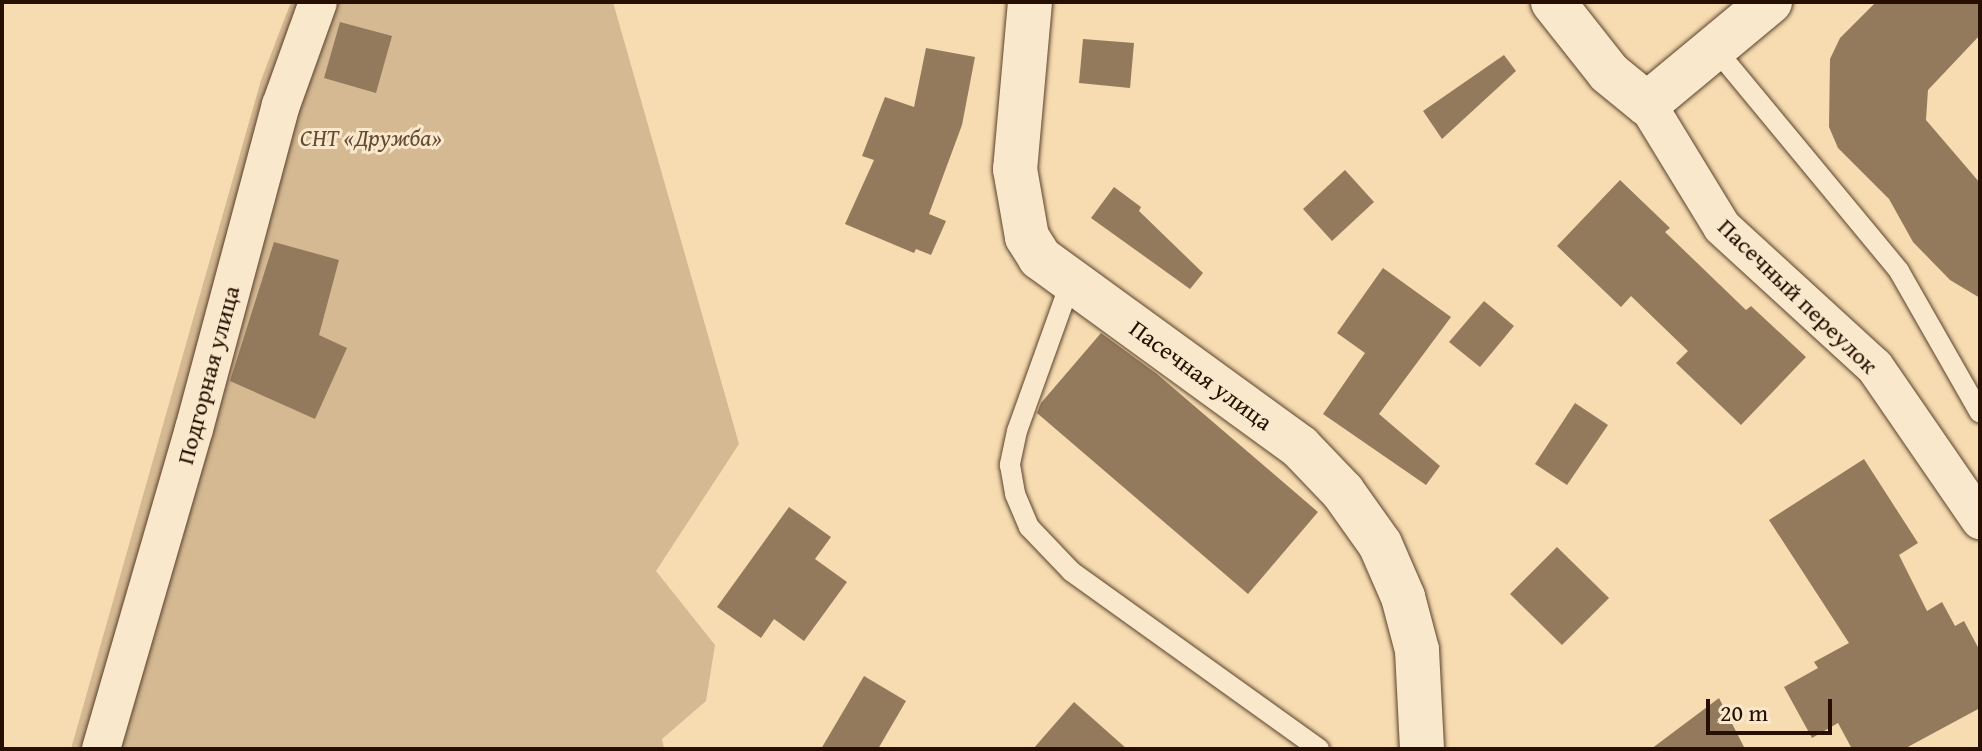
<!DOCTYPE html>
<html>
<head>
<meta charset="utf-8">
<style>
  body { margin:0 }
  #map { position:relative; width:1982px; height:751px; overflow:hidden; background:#f7dcb1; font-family:"Gentium Book Plus",serif }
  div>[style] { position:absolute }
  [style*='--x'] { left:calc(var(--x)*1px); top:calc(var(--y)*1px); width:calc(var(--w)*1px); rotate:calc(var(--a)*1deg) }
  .green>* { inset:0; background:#d4b993 }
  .building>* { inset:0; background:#937a5c }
  .roads { filter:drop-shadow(0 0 2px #5b422c) drop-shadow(0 0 2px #5b422c) }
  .service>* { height:20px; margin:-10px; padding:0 10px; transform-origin:10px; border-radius:10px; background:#fae8cc }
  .minor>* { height:38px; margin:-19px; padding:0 19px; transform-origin:19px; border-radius:19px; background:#fae8cc }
  .tertiary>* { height:44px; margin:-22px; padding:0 22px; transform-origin:22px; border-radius:22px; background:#fae8cc }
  span { translate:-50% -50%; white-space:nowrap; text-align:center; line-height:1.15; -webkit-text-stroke:6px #fae8cc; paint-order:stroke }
  .park-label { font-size:24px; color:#644a33; font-style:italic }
  .street-label { font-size:24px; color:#270f00 }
  .frame { position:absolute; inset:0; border:4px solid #270f00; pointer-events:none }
  .scale { position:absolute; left:1706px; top:699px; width:126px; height:36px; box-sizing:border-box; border:4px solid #270f00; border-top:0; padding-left:10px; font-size:24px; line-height:28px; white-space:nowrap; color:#270f00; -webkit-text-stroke:6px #fae8cc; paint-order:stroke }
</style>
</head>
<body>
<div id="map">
  <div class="green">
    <div style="clip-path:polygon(291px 2px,613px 2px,739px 444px,656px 571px,715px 645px,706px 701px,662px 739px,664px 749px,71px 749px,261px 80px)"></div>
  </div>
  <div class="building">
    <div style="clip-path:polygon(1876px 2px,1980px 2px,1980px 35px,1928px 90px,1926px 120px,1980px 183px,1980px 298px,1950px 280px,1913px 242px,1889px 199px,1838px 148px,1829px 127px,1830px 59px,1840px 38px)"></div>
    <div style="clip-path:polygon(340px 22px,392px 36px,376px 93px,324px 78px)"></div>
    <div style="clip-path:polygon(1083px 39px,1134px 43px,1130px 88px,1079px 83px)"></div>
    <div style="clip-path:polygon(926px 48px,975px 57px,962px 125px,929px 214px,946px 221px,931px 255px,916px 249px,914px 253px,845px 224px,874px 160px,862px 156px,885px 97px,914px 107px)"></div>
    <div style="clip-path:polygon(1504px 55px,1516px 71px,1442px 139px,1423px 111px)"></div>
    <div style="clip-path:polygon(1345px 170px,1374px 202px,1332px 241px,1303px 209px)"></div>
    <div style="clip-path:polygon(1620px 180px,1670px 228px,1665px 232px,1746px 310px,1751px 306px,1806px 357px,1741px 425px,1676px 363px,1688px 351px,1631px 296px,1621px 307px,1557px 246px)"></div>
    <div style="clip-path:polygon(1114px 187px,1141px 207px,1139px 211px,1203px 273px,1190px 289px,1091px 218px)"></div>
    <div style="clip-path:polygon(274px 242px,339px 260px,319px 335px,347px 348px,315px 419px,230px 381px)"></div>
    <div style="clip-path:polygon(1383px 268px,1451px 317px,1379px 414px,1440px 466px,1426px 485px,1323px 414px,1365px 353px,1337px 333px)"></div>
    <div style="clip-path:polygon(1484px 301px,1514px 326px,1480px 367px,1449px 342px)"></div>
    <div style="clip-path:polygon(1101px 333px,1157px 374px,1318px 512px,1248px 594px,1037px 413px,1041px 403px)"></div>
    <div style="clip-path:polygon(1575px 403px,1608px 425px,1567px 485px,1535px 464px)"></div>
    <div style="clip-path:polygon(1864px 459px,1918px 543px,1899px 555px,1927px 611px,1942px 602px,1955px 626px,1964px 621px,1980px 651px,1980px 708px,1904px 749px,1852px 749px,1838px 723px,1812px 738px,1784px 687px,1818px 668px,1814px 662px,1849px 643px,1769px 520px)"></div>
    <div style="clip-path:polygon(789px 507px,831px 537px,815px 559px,847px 582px,804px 641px,774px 619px,761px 638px,717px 607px)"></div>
    <div style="clip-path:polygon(1557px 547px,1609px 598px,1562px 645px,1510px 594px)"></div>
    <div style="clip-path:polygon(864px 676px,906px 701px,878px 749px,821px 749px)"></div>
    <div style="clip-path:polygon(1719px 698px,1745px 749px,1651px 749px)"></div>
    <div style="clip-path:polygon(1074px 702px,1127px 749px,1033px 749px)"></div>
  </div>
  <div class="roads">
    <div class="service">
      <div style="--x:1713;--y:46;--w:292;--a:50.4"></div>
      <div style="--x:1899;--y:271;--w:163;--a:60.3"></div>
      <div style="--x:1071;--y:281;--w:159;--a:109.8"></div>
      <div style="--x:1017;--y:431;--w:35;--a:102"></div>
      <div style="--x:1010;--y:465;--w:29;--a:80"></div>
      <div style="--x:1015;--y:494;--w:36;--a:67"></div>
      <div style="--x:1029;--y:527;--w:62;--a:46.3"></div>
      <div style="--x:1072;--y:572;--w:304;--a:35.6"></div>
    </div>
    <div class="minor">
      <div style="--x:1647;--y:104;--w:144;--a:58.6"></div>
      <div style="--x:1722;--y:227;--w:207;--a:42.5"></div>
      <div style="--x:1875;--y:367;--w:186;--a:55.5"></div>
      <div style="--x:101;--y:749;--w:333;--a:-73.8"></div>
      <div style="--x:194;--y:429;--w:335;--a:-75"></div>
      <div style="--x:281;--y:105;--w:109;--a:-70.2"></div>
    </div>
    <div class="tertiary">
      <div style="--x:1030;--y:2;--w:168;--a:95.1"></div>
      <div style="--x:1015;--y:169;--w:69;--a:80"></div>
      <div style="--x:1027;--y:237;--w:25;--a:58"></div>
      <div style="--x:1040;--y:258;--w:321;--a:36"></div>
      <div style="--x:1300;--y:447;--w:62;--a:46.3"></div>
      <div style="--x:1343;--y:492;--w:64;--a:54.6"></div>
      <div style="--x:1380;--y:544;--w:58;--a:66.5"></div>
      <div style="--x:1403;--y:597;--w:55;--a:75.2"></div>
      <div style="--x:1417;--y:650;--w:99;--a:87.1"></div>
      <div style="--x:1553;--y:2;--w:90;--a:51.7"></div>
      <div style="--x:1609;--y:73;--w:49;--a:39.2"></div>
      <div style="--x:1647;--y:104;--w:160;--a:-39.7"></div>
    </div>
  </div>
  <div class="park-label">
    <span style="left:371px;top:138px">СНТ «Дружба»</span>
  </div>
  <div class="street-label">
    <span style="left:1798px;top:296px;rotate:44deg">Пасечный переулок</span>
    <span style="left:208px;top:375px;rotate:-75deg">Подгорная улица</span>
    <span style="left:1201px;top:375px;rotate:36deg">Пасечная улица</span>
  </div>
  <div class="frame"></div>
  <div class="scale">20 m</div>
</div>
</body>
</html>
